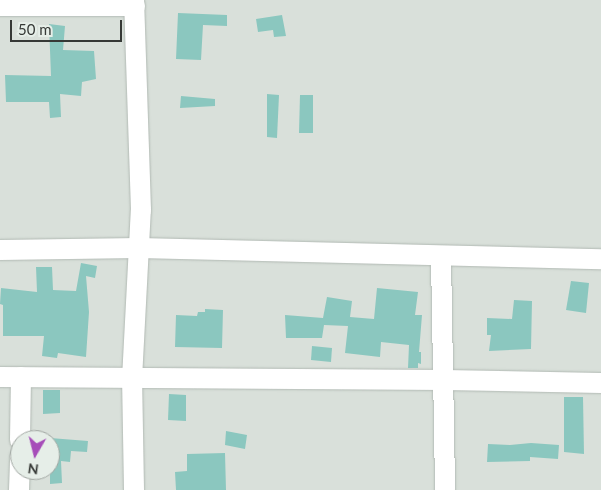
<!DOCTYPE html>
<html>
<head>
<meta charset="utf-8">
<style>
  body { margin:0 }
  #map { position:relative; width:601px; height:490px; overflow:hidden; background:#d9e0da; font-family:Lato,sans-serif }
  div>[style] { position:absolute }
  [style*='--x'] { left:calc(var(--x)*1px); top:calc(var(--y)*1px); width:calc(var(--w)*1px); rotate:calc(var(--a)*1deg) }
  .building>* { inset:0; background:#8bc7bf }
  .roads { filter:drop-shadow(0 0 1px #b1b9b3) drop-shadow(0 0 1px #b1b9b3) }
  .minor>* { height:20px; margin:-10px; padding:0 10px; transform-origin:10px; border-radius:10px; background:#fff }
  span { translate:-50% -50%; white-space:nowrap; text-align:center; line-height:1.15; -webkit-text-stroke:4px #e6eee8; paint-order:stroke }
  .north { position:absolute; left:10px; top:430px; width:50px; height:50px; box-sizing:border-box; background:#e6eee8; border:1px solid #a0a6a1; border-radius:50%; rotate:188deg; font-size:14px; font-weight:700; line-height:20px; text-align:center; color:#363936 }
  .north::after { content:''; display:block; margin:auto; width:18px; height:22px; background:#a64db9; clip-path:polygon(50% 0,100% 100%,50% 72%,0 100%) }
  .scale { position:absolute; left:10px; top:20px; width:112px; height:22px; box-sizing:border-box; border:2px solid #363936; border-top:0; padding-left:6px; font-size:15px; line-height:18px; white-space:nowrap; color:#363936; -webkit-text-stroke:4px #e6eee8; paint-order:stroke }
</style>
</head>
<body>
<div id="map">
  <div class="building">
    <div style="clip-path:polygon(178px 13px,227px 15px,227px 26px,203px 25px,201px 60px,176px 59px)"></div>
    <div style="clip-path:polygon(282px 15px,286px 36px,274px 37px,273px 30px,258px 32px,256px 19px)"></div>
    <div style="clip-path:polygon(49px 24px,65px 26px,63px 50px,94px 51px,96px 79px,82px 82px,81px 96px,60px 94px,61px 117px,50px 118px,49px 102px,6px 102px,5px 75px,51px 76px)"></div>
    <div style="clip-path:polygon(267px 94px,279px 95px,277px 138px,267px 137px)"></div>
    <div style="clip-path:polygon(300px 95px,313px 95px,313px 133px,299px 133px)"></div>
    <div style="clip-path:polygon(181px 96px,215px 99px,215px 106px,180px 108px)"></div>
    <div style="clip-path:polygon(81px 263px,97px 266px,95px 278px,86px 276px,89px 312px,86px 357px,58px 353px,57px 358px,42px 356px,44px 336px,3px 336px,3px 305px,0 304px,1px 288px,37px 292px,36px 267px,52px 267px,53px 290px,76px 291px)"></div>
    <div style="clip-path:polygon(571px 281px,589px 283px,586px 313px,566px 310px)"></div>
    <div style="clip-path:polygon(377px 288px,418px 292px,415px 315px,422px 315px,419px 352px,421px 352px,421px 364px,418px 363px,418px 368px,408px 368px,409px 345px,381px 342px,380px 357px,345px 353px,348px 326px,324px 325px,322px 338px,286px 338px,285px 315px,323px 318px,327px 297px,352px 301px,350px 317px,374px 319px)"></div>
    <div style="clip-path:polygon(514px 300px,532px 301px,531px 349px,489px 351px,491px 335px,487px 335px,487px 318px,512px 319px)"></div>
    <div style="clip-path:polygon(205px 309px,223px 310px,222px 348px,175px 347px,176px 315px,197px 316px,198px 312px,205px 312px)"></div>
    <div style="clip-path:polygon(312px 346px,332px 348px,331px 362px,311px 360px)"></div>
    <div style="clip-path:polygon(43px 390px,60px 390px,60px 413px,43px 414px)"></div>
    <div style="clip-path:polygon(169px 394px,186px 395px,186px 421px,168px 420px)"></div>
    <div style="clip-path:polygon(564px 397px,583px 397px,584px 454px,564px 452px)"></div>
    <div style="clip-path:polygon(226px 431px,247px 435px,245px 449px,225px 445px)"></div>
    <div style="clip-path:polygon(50px 438px,88px 441px,87px 452px,71px 451px,70px 462px,61px 461px,62px 483px,50px 484px)"></div>
    <div style="clip-path:polygon(531px 443px,559px 445px,558px 459px,530px 457px,530px 461px,487px 462px,488px 444px,510px 445px)"></div>
    <div style="clip-path:polygon(225px 453px,226px 490px,176px 490px,175px 472px,187px 471px,187px 454px)"></div>
  </div>
  <div class="roads">
    <div class="minor">
      <div style="--x:0;--y:6;--w:135;--a:0"></div>
      <div style="--x:0;--y:250;--w:139;--a:-0.8"></div>
      <div style="--x:139;--y:248;--w:462;--a:1.4"></div>
      <div style="--x:441;--y:256;--w:234;--a:89"></div>
      <div style="--x:0;--y:377;--w:444;--a:0.4"></div>
      <div style="--x:444;--y:380;--w:157;--a:1.1"></div>
      <div style="--x:20;--y:440;--w:63;--a:-89.1"></div>
      <div style="--x:19;--y:490;--w:33;--a:-88"></div>
      <div style="--x:134;--y:490;--w:111;--a:-91"></div>
      <div style="--x:132;--y:379;--w:169;--a:-87"></div>
      <div style="--x:141;--y:210;--w:210;--a:-91.9"></div>
    </div>
  </div>
  <div class="north">N</div>
  <div class="scale">50 m</div>
</div>
</body>
</html>
